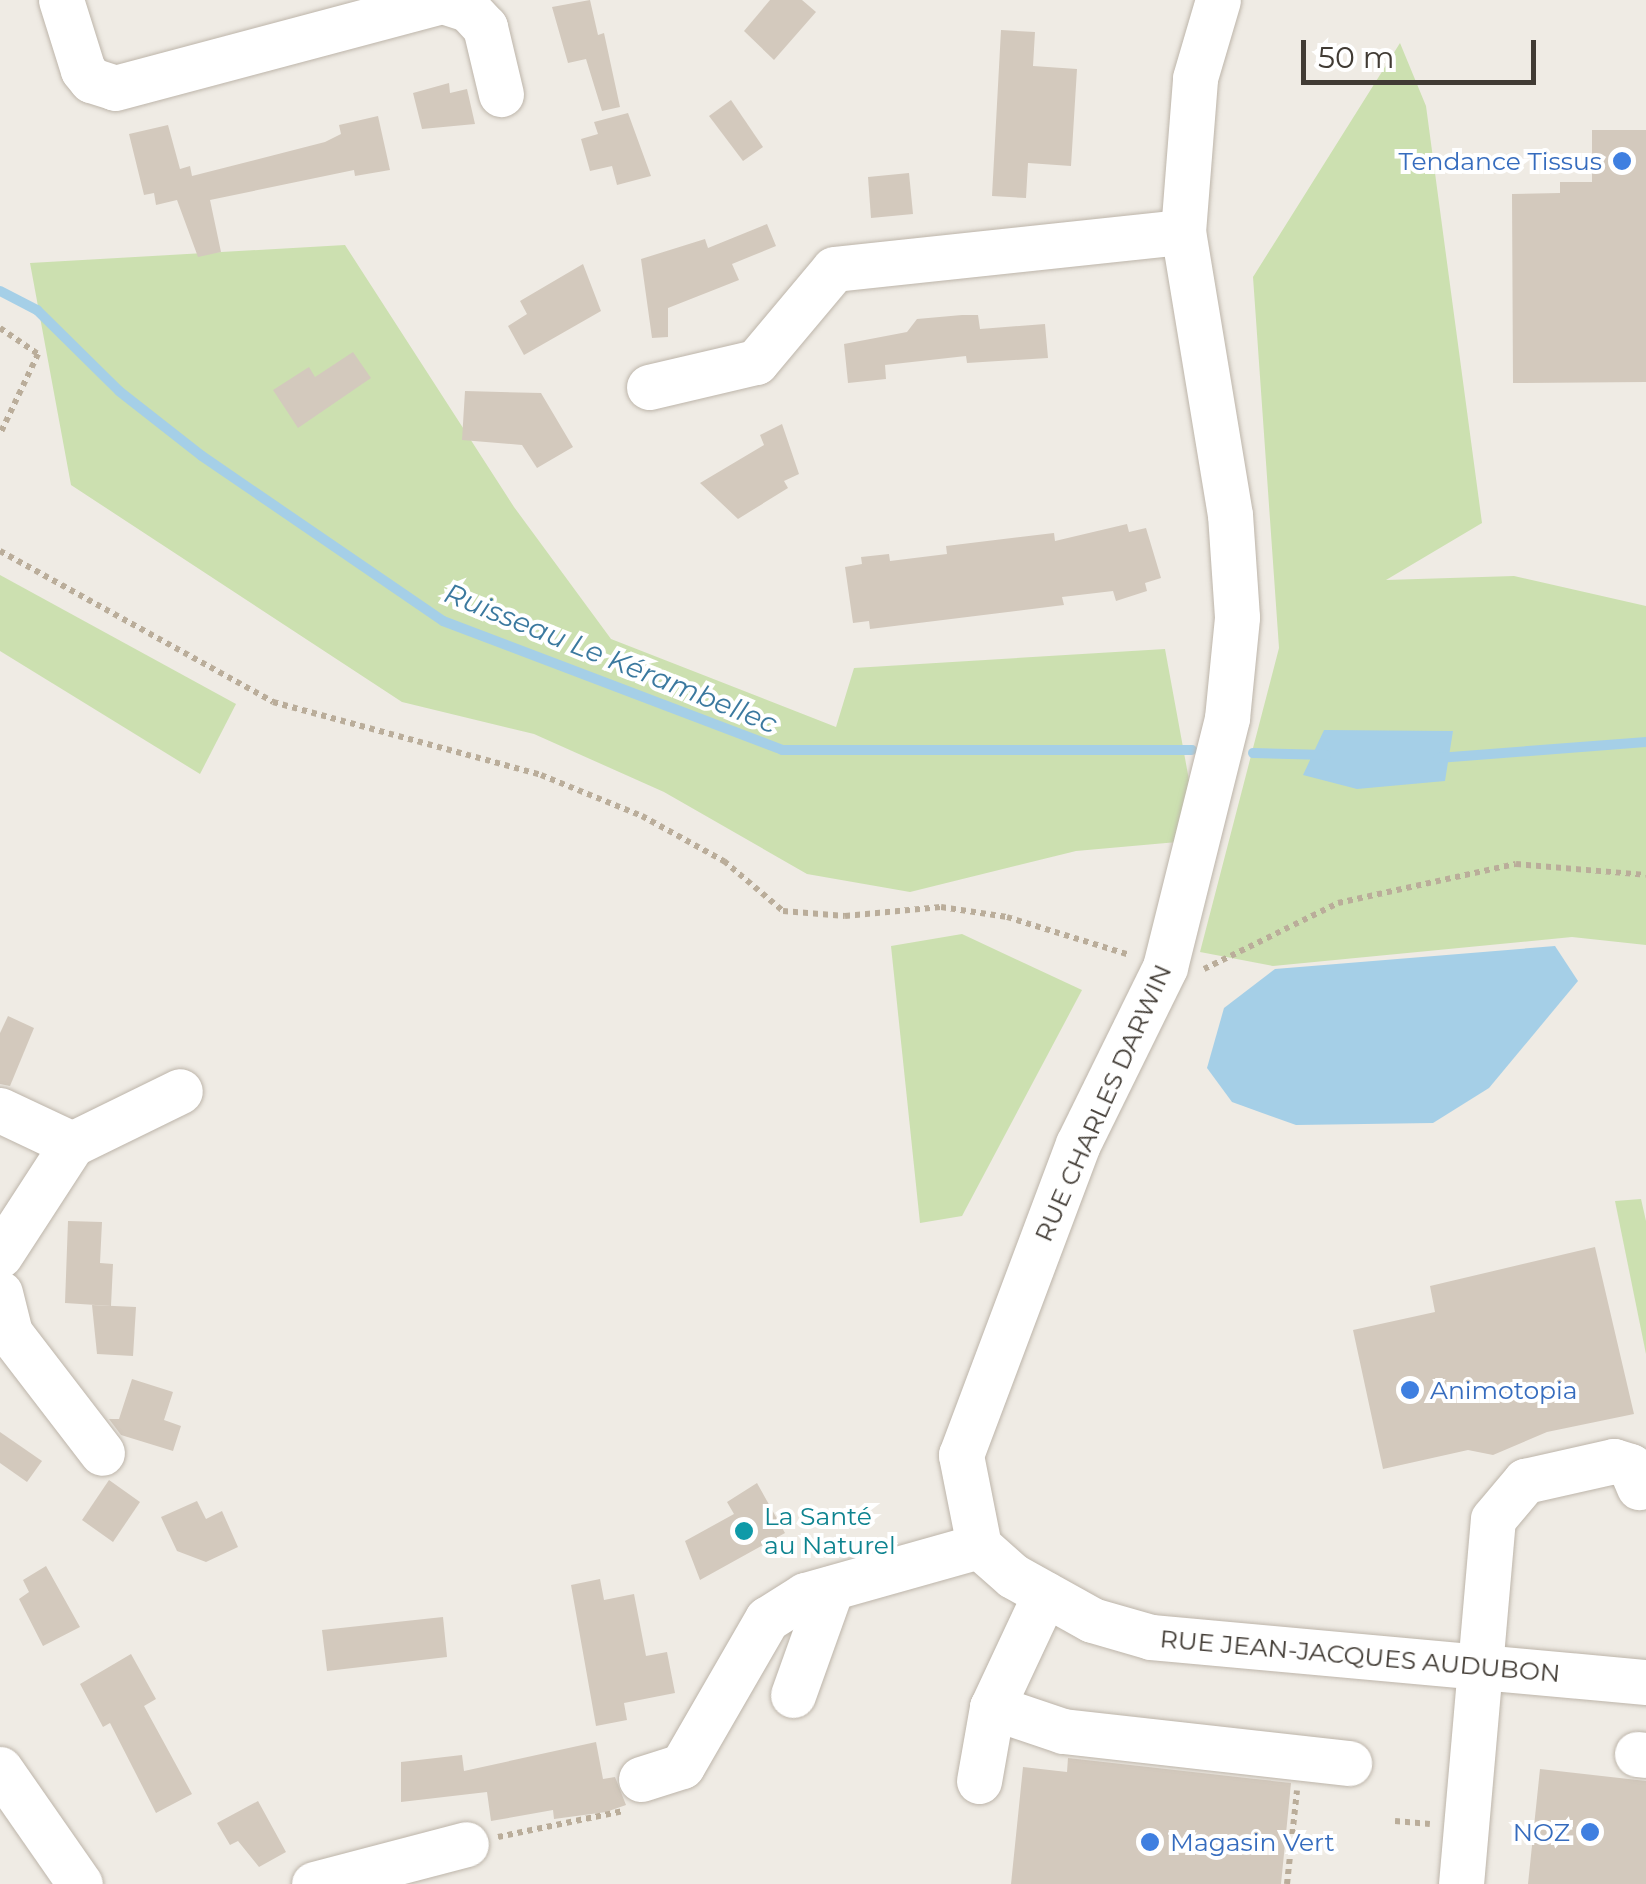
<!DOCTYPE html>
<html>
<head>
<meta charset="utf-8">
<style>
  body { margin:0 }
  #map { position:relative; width:1646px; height:1884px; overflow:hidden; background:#efebe4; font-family:Montserrat,sans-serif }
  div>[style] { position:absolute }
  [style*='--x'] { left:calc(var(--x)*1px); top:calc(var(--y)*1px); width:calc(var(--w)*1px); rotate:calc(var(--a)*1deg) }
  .green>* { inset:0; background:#cce0b0 }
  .water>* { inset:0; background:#a5cfe7 }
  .stream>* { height:10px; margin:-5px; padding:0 5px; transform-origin:5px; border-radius:5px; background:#a5cfe7 }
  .building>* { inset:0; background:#d3c9bd }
  .path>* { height:6px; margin-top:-3px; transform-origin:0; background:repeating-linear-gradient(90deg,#baad9a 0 5px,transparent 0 10px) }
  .roads { filter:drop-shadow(0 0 2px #bdb5aa) drop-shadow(0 0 2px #bdb5aa) }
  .minor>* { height:45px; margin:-22.5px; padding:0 22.5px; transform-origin:22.5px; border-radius:22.5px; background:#fff }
  .dots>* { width:28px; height:28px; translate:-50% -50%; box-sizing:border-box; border:5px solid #fff; border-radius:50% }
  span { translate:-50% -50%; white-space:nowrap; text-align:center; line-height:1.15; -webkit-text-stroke:8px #fff; paint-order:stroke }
  .shop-label { font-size:25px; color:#366cbe }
  .right { translate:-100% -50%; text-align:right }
  .left { translate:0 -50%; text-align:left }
  .street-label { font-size:25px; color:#413b34 }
  .culture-label { font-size:25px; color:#0d838f }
  .water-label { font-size:28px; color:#3b799f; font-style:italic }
  .scale { position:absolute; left:1301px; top:40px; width:235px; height:45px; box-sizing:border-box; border:5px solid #413b34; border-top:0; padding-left:12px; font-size:30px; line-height:35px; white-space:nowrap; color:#413b34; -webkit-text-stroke:8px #fff; paint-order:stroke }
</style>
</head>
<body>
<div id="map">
  <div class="green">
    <div style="clip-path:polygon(1400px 43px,1426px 106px,1482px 523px,1386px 580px,1514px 576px,1646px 606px,1646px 945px,1572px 937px,1273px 966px,1200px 952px,1279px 648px,1253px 277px)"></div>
    <div style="clip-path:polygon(345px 245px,514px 507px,611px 639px,836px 727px,854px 668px,1165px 649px,1200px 840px,1076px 851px,910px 892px,807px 874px,664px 792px,534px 734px,402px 702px,71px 485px,30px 263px)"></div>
    <div style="clip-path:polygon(0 575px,236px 704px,200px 774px,0 651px)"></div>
    <div style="clip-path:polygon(962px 934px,1082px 990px,962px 1216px,920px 1223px,891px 946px)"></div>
    <div style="clip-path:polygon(1641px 1199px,1646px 1221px,1646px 1354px,1615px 1201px)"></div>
  </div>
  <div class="water">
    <div style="clip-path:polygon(1324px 730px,1453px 731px,1445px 781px,1357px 789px,1303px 775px)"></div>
    <div style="clip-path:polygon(1555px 946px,1578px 981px,1489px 1088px,1433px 1123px,1296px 1125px,1232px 1102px,1207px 1068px,1224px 1008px,1275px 969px)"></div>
  </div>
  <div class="stream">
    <div style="--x:0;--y:291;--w:42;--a:27.2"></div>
    <div style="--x:37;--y:310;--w:115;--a:44.6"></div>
    <div style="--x:119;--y:391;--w:105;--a:38.1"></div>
    <div style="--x:202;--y:456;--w:292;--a:34.4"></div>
    <div style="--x:443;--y:621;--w:363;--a:20.8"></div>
    <div style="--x:782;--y:750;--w:410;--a:0"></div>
    <div style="--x:1253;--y:753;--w:73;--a:1.6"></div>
    <div style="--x:1438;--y:758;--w:209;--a:-4.4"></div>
  </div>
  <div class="building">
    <div style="clip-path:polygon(590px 0,598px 35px,604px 33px,620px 107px,602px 111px,586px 59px,568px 63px,552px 7px)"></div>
    <div style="clip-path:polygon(770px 0,802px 0,816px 12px,774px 60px,744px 31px)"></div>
    <div style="clip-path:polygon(1001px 30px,1035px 32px,1033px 66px,1077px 69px,1071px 166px,1028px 163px,1026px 198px,992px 196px)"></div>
    <div style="clip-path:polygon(449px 83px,450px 93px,467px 89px,475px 124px,422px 129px,413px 93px)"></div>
    <div style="clip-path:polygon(731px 100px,763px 147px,743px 161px,709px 116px)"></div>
    <div style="clip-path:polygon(628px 113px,651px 176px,617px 185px,612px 166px,590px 171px,581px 139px,598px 134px,594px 122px)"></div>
    <div style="clip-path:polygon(378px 116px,390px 170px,355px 176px,354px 170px,210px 200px,221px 252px,198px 257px,177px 200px,156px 205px,154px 193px,144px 195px,129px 134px,168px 125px,180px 169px,190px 166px,192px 176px,325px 142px,341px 134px,339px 125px)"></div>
    <div style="clip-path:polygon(1592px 130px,1646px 130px,1646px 382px,1513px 383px,1512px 194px,1560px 193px,1560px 182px,1592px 182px)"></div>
    <div style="clip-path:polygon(909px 173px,913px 214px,871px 218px,868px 177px)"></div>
    <div style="clip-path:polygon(767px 224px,776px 246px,732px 264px,739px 280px,668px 308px,668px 337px,652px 338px,641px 259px,705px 239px,708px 248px)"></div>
    <div style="clip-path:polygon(583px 264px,601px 311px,524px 355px,508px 326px,527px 314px,520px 301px)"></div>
    <div style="clip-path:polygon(962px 315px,978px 315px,980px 329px,1045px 324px,1048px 358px,967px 363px,966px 356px,885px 365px,886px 379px,848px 383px,844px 344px,907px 332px,917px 319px)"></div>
    <div style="clip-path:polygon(353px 352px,371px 378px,298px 428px,273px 390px,309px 367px,315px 377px)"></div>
    <div style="clip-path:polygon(465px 391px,541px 393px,573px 447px,537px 468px,522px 445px,462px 440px)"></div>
    <div style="clip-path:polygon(782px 424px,799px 474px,784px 481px,788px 488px,738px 519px,700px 483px,764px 445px,760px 435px)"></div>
    <div style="clip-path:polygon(1127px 524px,1129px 532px,1146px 528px,1161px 578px,1145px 583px,1147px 591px,1116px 601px,1113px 591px,1062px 597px,1064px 605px,870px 629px,869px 621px,853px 623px,845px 567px,862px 564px,861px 557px,889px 554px,890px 561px,947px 554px,946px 546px,1054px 533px,1055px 541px)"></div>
    <div style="clip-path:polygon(8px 1016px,34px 1028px,10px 1086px,0 1084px,0 1033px)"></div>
    <div style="clip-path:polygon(68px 1221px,102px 1222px,100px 1263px,113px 1264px,111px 1306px,65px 1303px)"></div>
    <div style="clip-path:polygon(1595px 1247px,1634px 1414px,1547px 1432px,1493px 1455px,1468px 1450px,1383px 1469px,1353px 1330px,1435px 1312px,1430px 1286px)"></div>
    <div style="clip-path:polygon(92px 1305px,136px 1307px,133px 1356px,97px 1354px)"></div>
    <div style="clip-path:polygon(132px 1379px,173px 1392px,164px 1420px,181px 1426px,173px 1451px,121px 1435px,109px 1419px,119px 1419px)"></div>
    <div style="clip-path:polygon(0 1432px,42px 1461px,27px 1482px,0 1463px)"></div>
    <div style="clip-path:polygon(109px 1480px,140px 1502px,113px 1542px,82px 1520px)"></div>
    <div style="clip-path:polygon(757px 1483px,785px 1533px,700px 1580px,685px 1541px,734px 1514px,727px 1502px)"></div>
    <div style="clip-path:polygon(197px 1501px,206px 1519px,222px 1511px,238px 1547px,206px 1562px,177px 1551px,161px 1517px)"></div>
    <div style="clip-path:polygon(46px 1566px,80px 1627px,43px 1646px,19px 1599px,29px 1592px,23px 1580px)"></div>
    <div style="clip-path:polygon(600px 1579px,604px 1600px,634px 1594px,646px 1656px,667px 1652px,675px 1693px,624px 1703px,627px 1720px,596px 1726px,571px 1585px)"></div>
    <div style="clip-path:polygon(443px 1617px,447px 1657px,327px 1671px,322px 1630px)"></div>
    <div style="clip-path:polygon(131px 1654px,156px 1699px,144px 1706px,192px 1794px,156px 1813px,110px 1723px,103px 1727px,80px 1684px)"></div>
    <div style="clip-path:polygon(596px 1742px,603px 1779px,615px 1777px,626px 1805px,606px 1812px,554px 1819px,553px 1810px,491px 1821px,487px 1792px,401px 1802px,401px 1762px,462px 1755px,464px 1771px)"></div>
    <div style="clip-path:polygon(1068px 1758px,1291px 1783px,1281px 1884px,1011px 1884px,1023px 1767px,1067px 1772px)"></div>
    <div style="clip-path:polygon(1540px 1769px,1646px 1781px,1646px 1884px,1528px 1884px)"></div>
    <div style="clip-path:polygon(258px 1801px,286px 1852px,259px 1867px,238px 1841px,230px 1845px,217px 1823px)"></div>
  </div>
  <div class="path">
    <div style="--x:0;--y:328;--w:46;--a:34.4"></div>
    <div style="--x:38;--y:354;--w:89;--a:115.4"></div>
    <div style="--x:0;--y:551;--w:312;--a:28.9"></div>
    <div style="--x:273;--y:702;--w:278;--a:15.2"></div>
    <div style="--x:541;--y:775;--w:109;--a:22.1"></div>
    <div style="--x:642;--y:816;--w:94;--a:28.8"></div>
    <div style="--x:724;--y:861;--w:77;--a:40.3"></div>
    <div style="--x:783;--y:911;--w:62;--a:4.6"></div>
    <div style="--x:845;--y:916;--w:96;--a:-5.4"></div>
    <div style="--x:941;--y:907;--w:67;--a:8.6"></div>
    <div style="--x:1007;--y:917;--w:129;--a:17.2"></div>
    <div style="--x:1204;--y:969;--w:149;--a:-26.2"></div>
    <div style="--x:1338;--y:903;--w:182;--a:-12.4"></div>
    <div style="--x:1516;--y:864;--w:130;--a:4.8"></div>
    <div style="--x:1395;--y:1821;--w:35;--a:5"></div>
    <div style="--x:498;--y:1837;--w:128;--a:-11.7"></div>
    <div style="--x:1287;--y:1884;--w:94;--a:-83.9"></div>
  </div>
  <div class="roads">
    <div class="minor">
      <div style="--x:61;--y:0;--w:73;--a:72.6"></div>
      <div style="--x:83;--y:70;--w:13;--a:51"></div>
      <div style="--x:91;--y:80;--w:25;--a:18"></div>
      <div style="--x:115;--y:88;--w:339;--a:-14.9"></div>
      <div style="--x:443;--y:1;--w:26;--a:18"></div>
      <div style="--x:468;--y:9;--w:25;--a:47"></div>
      <div style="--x:485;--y:27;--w:69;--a:76.6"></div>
      <div style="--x:649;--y:387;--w:110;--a:-13.2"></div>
      <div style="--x:756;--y:362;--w:121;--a:-50"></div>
      <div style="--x:834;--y:269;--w:351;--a:-6.1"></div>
      <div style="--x:0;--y:1110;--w:80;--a:25.3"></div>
      <div style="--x:72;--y:1144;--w:120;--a:-26.1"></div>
      <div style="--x:0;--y:1255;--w:132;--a:-57"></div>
      <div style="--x:0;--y:1293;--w:41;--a:76"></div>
      <div style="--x:10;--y:1333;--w:151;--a:52.5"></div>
      <div style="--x:979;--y:1546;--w:93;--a:-101.2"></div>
      <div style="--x:961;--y:1455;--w:332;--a:-69.4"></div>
      <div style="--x:1078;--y:1144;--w:197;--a:-63.8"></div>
      <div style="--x:1165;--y:967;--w:257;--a:-76"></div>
      <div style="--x:1227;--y:718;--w:101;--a:-84.3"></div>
      <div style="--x:1237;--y:617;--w:102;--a:-93.9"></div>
      <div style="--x:1230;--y:515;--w:287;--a:-99.4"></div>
      <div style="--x:1183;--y:232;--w:154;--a:-85.5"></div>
      <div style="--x:1195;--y:78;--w:81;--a:-73.6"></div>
      <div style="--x:979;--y:1546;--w:45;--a:41.4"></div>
      <div style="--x:1013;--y:1576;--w:90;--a:29.1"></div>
      <div style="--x:1092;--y:1620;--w:61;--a:16.1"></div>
      <div style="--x:1151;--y:1637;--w:497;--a:5.2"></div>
      <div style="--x:1045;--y:1594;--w:125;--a:115.1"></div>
      <div style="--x:992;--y:1707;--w:75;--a:18.7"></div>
      <div style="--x:1063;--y:1731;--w:288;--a:6.4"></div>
      <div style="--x:793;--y:1695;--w:113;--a:-70.3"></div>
      <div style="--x:1637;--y:1754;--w:9;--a:6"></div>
      <div style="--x:0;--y:1769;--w:140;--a:55.2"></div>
      <div style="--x:641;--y:1779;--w:43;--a:-17.6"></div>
      <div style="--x:682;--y:1766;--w:170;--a:-60"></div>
      <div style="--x:767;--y:1619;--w:45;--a:-32.3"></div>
      <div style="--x:805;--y:1595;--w:181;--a:-15.7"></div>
      <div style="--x:979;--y:1781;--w:75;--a:-80"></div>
      <div style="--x:314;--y:1884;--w:157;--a:-14.7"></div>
      <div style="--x:1461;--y:1884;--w:366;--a:-85"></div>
      <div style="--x:1493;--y:1519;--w:50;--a:-49.9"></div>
      <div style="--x:1525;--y:1481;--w:91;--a:-12.7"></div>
      <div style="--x:1614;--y:1461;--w:17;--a:17"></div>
      <div style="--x:1630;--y:1466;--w:23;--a:67"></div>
    </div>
  </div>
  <div class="dots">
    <div style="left:1622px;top:161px;background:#3f7fe0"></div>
    <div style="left:1410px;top:1390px;background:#3f7fe0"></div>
    <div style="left:744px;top:1531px;background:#0f9aa8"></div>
    <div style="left:1590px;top:1832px;background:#3f7fe0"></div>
    <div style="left:1150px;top:1842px;background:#3f7fe0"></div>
  </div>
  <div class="shop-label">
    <span class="right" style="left:1602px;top:161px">Tendance Tissus</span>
    <span class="left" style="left:1430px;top:1390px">Animotopia</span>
    <span class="right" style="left:1570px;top:1832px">NOZ</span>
    <span class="left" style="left:1170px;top:1842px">Magasin Vert</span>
  </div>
  <div class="street-label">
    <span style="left:1103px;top:1103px;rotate:-66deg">RUE CHARLES DARWIN</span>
    <span style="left:1360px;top:1656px;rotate:5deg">RUE JEAN-JACQUES AUDUBON</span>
  </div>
  <div class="culture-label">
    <span class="left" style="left:764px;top:1531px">La Santé<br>au Naturel</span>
  </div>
  <div class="water-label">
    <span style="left:611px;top:658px;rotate:22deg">Ruisseau Le Kérambellec</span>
  </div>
  <div class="scale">50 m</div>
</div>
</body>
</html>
